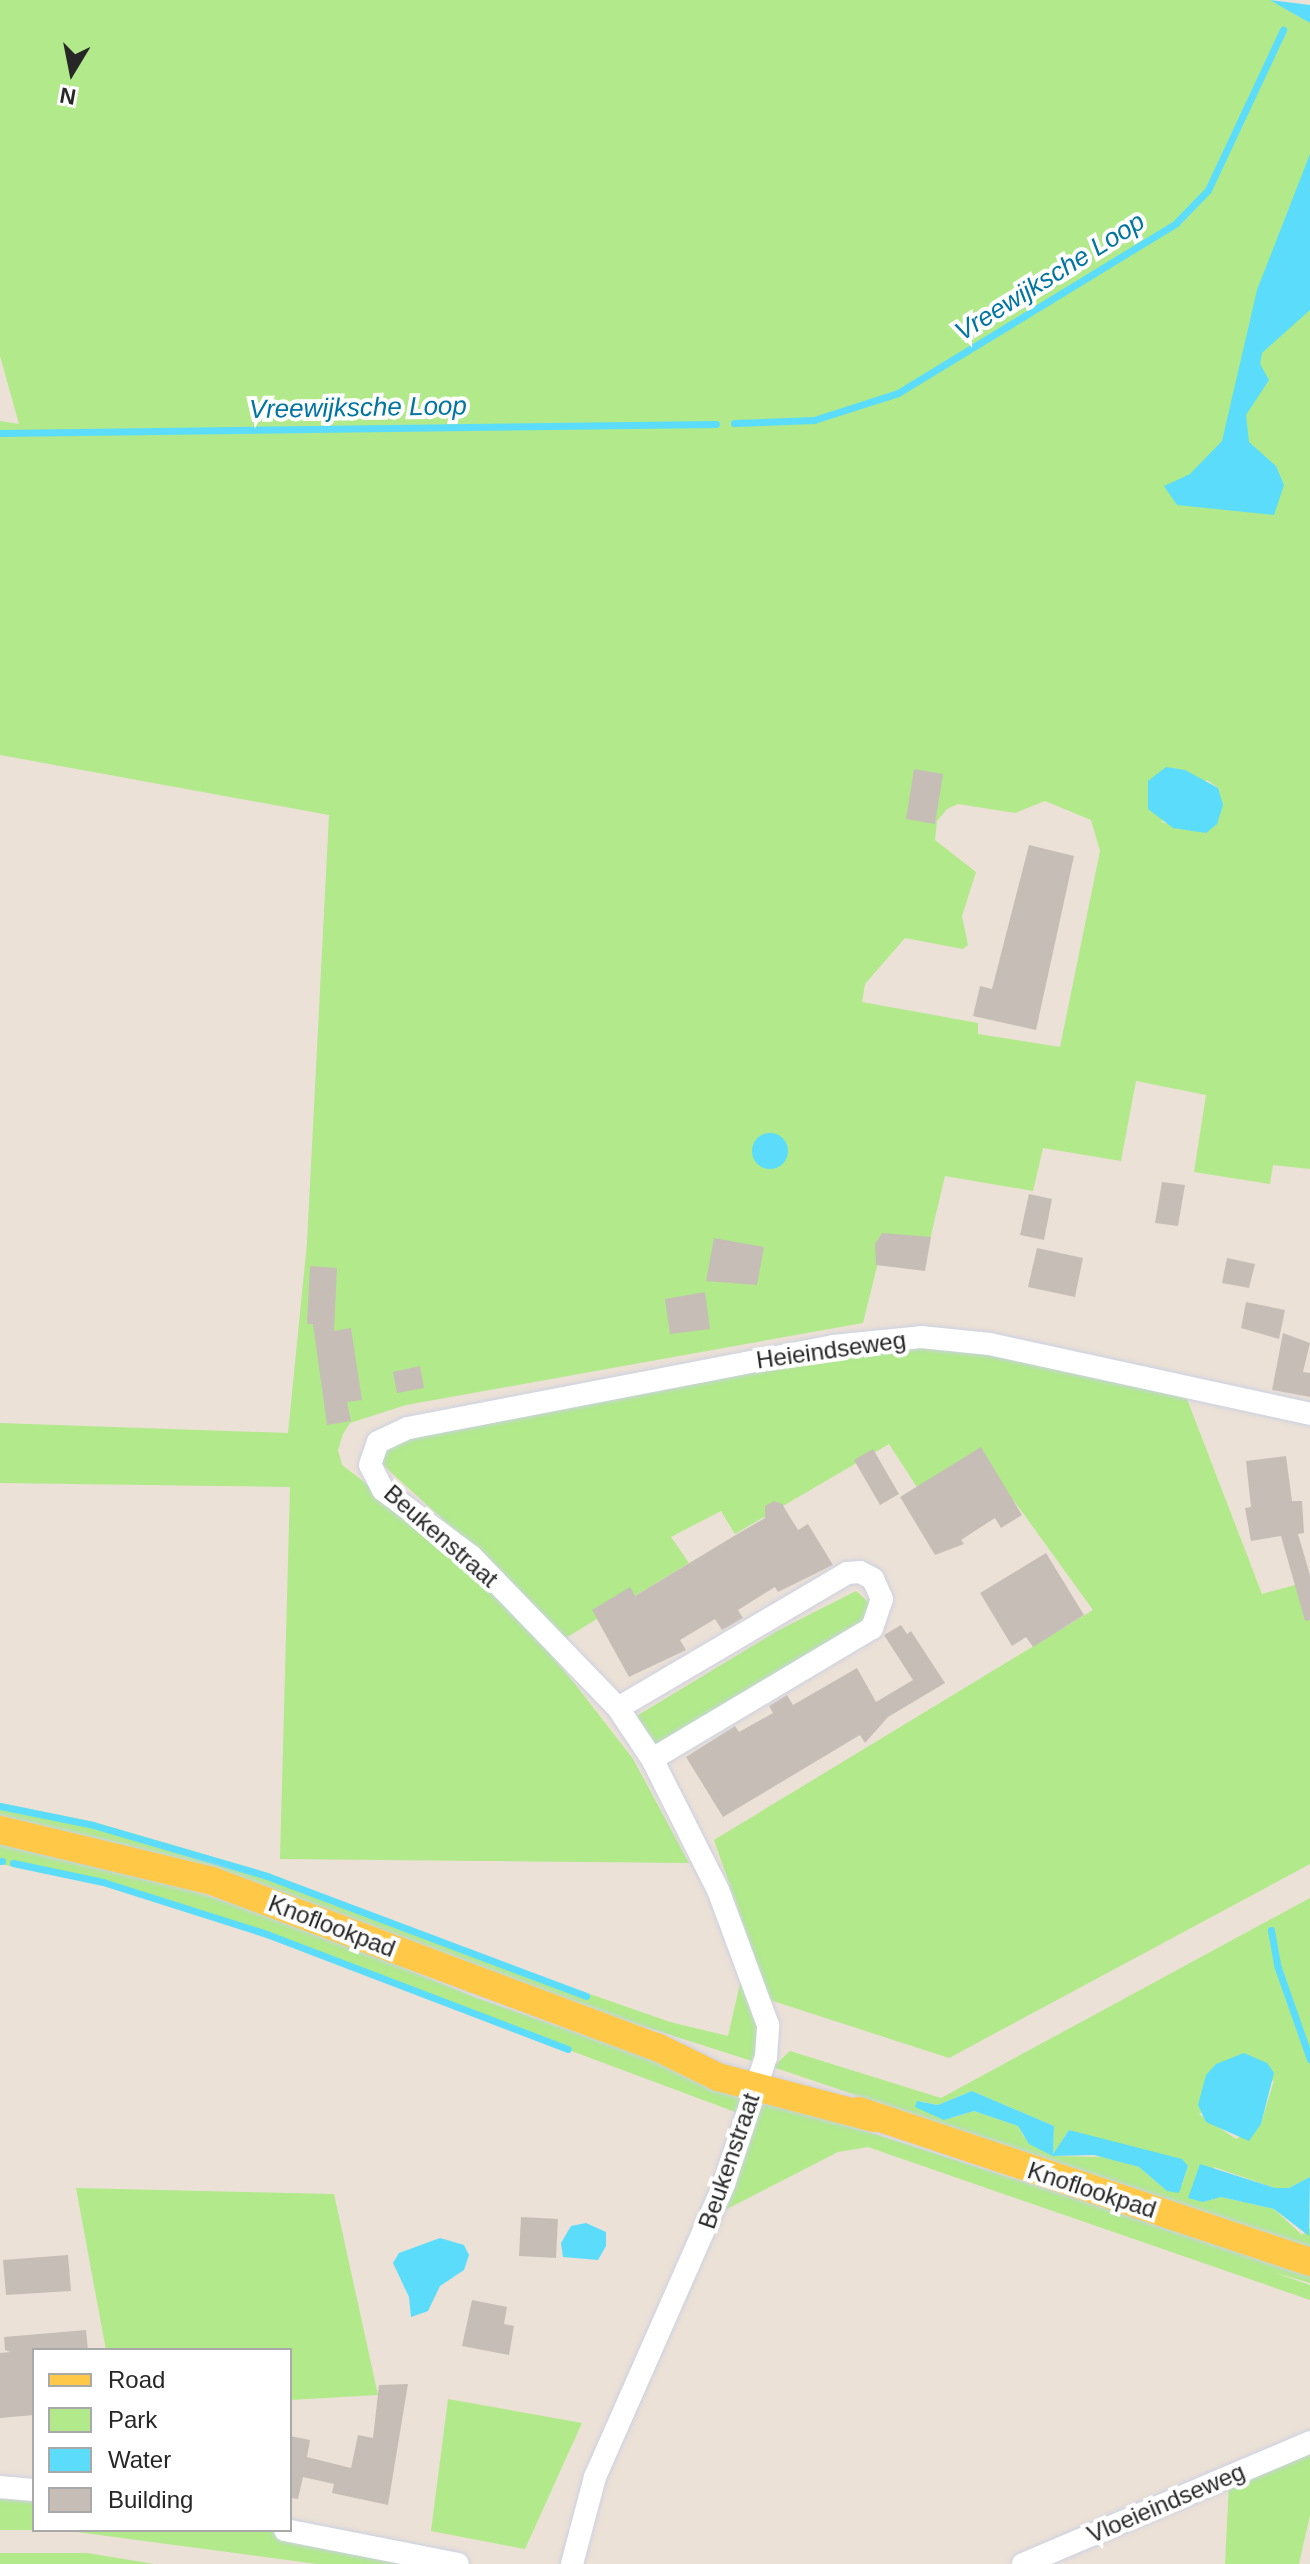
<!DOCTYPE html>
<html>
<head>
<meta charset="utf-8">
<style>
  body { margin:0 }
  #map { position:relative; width:1310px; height:2564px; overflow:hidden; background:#ece1d6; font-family:Helvetica,sans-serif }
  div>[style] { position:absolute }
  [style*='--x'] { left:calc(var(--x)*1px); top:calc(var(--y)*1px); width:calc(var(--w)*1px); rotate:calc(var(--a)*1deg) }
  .green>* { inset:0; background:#b1e98b }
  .water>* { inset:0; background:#5bdcfb }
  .round { border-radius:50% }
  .stream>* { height:7px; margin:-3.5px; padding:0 3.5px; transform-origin:3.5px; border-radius:3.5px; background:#5bdcfb }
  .building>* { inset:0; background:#c6beb6 }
  .roads { filter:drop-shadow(0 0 2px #cbd1e2) drop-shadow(0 0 2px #cbd1e2) }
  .minor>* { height:22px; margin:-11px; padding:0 11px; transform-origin:11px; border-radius:11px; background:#fff }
  .major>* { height:28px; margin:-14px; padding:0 14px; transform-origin:14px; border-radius:14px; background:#ffc847 }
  span { translate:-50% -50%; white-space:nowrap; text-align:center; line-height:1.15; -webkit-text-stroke:8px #fff; paint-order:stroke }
  .street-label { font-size:24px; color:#272727 }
  .water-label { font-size:26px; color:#0075a1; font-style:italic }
  .legend { position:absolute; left:32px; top:2348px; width:260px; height:184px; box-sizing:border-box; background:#fff; border:2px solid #a9a9a9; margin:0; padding:10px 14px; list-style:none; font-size:24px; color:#272727 }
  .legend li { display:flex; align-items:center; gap:16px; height:40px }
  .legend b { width:40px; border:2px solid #a9a9a9 }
  .north { position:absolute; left:32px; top:32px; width:80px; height:80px; -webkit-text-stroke:6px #fff; paint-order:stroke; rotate:190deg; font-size:22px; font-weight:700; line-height:32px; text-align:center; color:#272727 }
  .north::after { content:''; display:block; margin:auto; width:28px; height:36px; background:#272727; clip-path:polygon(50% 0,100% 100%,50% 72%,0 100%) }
</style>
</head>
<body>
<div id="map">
  <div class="green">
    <div style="clip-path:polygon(evenodd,0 0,1270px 0,1310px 23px,1310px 1169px,1273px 1165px,1270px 1184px,1194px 1172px,1206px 1095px,1136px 1081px,1121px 1161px,1043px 1148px,1033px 1191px,945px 1176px,927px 1252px,884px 1238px,863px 1323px,406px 1405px,350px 1423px,343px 1434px,338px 1450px,342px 1465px,429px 1532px,512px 1608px,575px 1684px,633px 1759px,689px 1863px,280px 1859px,290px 1487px,0 1483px,0 1423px,288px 1433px,307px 1243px,329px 815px,0 755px,0 421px,19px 424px,0 356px,0 0,1207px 780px,1218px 788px,1206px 833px,1161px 822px,1207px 780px,0 0,1045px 801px,1091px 820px,1100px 851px,1060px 1047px,978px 1034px,978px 1023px,862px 1002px,865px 984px,905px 938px,963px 949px,968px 945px,962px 916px,976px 872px,935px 840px,937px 821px,947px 809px,958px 804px,1015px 813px,1045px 801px)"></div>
    <div style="clip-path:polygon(922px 1340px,1185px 1394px,1262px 1594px,1310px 1581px,1310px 1864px,949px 2058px,770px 2000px,714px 1840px,1093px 1610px,1015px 1502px,996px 1486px,924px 1498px,889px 1444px,735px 1534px,721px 1511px,671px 1537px,689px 1563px,564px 1639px,480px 1553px,383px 1465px,383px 1451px,391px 1442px)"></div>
    <div style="clip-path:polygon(856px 1591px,879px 1612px,652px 1747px,630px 1720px,779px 1630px)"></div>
    <div style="clip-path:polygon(0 1803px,94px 1822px,268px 1873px,467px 1951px,670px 2022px,728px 2036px,742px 1975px,757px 2015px,758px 2042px,752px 2061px,0 1821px)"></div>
    <div style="clip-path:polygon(0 1844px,172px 1884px,304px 1927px,477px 1998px,745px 2091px,738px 2113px,263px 1936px,103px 1885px,0 1864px)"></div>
    <div style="clip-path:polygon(evenodd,1310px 1898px,1310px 2177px,1289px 2188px,1275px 2188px,1214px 2167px,1203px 2202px,1221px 2197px,1274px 2209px,1302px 2235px,1310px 2228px,1310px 2249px,773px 2067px,790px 2051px,941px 2098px,1310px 1898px,1274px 2080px,1261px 2124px,1236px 2139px,1199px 2114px,1274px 2080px,1310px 1898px,972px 2091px,1054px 2126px,1053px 2154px,1069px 2130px,1188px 2166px,1182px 2185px,1167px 2191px,1139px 2167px,1103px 2157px,1053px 2156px,1024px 2137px,1018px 2126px,974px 2111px,952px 2118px,920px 2101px,938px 2105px,972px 2091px)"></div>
    <div style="clip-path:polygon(760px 2097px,1310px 2274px,1310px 2283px,1273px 2272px,1310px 2285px,1310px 2300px,868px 2147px,838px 2152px,721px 2212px)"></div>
    <div style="clip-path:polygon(76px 2188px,334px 2194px,378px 2395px,290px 2400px,290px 2350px,106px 2350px)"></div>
    <div style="clip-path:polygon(448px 2399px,582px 2423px,525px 2549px,431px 2531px)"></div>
    <div style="clip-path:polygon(1310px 2449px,1310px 2515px,1299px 2564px,1225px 2564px,1229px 2484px)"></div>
    <div style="clip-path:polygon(0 2499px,34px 2502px,34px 2530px,49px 2530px,0 2530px)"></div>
    <div style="clip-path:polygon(62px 2530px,279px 2530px,461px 2564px,317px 2564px)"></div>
    <div style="clip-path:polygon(0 2553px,87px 2553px,154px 2564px,0 2564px)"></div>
  </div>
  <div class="water">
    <div style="clip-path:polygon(1270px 0,1310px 5px,1310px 23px,1280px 6px)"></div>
    <div style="clip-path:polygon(1310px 154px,1310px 310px,1262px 353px,1260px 364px,1269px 380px,1246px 415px,1249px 442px,1276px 466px,1284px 485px,1274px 515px,1177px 505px,1164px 486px,1190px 474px,1222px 441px,1257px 290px)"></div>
    <div style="clip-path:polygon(1166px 767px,1185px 770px,1218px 788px,1223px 805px,1217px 824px,1206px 833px,1173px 828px,1148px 809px,1148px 781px)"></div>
    <div class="round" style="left:752px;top:1133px;width:36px;height:36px"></div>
    <div style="clip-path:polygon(1244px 2053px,1267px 2063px,1274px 2073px,1261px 2124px,1249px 2141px,1206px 2122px,1198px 2105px,1206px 2075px,1216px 2064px)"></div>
    <div style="clip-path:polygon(972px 2091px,1054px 2126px,1053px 2154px,1069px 2130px,1182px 2159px,1188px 2166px,1179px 2193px,1167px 2191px,1139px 2167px,1094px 2155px,1053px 2156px,1029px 2144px,1018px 2126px,974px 2111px,944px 2120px,915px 2107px,917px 2101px,938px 2105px)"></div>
    <div style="clip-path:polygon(1200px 2164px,1275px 2188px,1289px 2188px,1310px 2177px,1309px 2236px,1274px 2209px,1221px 2197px,1203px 2202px,1188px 2198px)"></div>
    <div style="clip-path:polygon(586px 2223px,606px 2232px,606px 2246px,598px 2260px,563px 2257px,561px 2243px,571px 2226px)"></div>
    <div style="clip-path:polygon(440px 2238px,464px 2245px,469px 2255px,464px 2270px,440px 2286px,428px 2311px,411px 2317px,409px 2297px,393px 2263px,399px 2253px)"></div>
  </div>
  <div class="stream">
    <div style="--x:734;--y:423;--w:80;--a:-2.1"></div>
    <div style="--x:814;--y:420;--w:88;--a:-17.8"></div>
    <div style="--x:898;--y:393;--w:326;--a:-31.4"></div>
    <div style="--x:1176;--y:223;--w:46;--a:-45.9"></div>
    <div style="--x:1208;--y:190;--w:177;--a:-64.9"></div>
    <div style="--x:0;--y:433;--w:716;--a:-0.72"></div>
    <div style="--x:0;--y:1806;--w:95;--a:11.5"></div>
    <div style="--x:93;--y:1825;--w:181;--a:16.3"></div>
    <div style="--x:267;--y:1876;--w:341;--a:20.6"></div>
    <div style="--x:0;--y:1861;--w:2;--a:0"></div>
    <div style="--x:13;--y:1863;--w:92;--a:11.9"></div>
    <div style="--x:103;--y:1882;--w:169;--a:17.6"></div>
    <div style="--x:264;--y:1933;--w:325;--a:20.9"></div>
    <div style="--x:1271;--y:1930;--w:36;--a:80"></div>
    <div style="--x:1277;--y:1965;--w:100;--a:70.7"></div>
  </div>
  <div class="building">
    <div style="clip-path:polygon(914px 769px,943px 774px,935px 824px,906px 819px)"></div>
    <div style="clip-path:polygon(1029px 845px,1074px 856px,1036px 1030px,973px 1016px,980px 986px,992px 989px)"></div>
    <div style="clip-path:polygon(1162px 1182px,1185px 1185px,1178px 1226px,1155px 1223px)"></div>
    <div style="clip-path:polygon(1029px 1194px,1052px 1199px,1044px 1240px,1020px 1235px)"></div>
    <div style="clip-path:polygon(882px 1233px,931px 1237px,925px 1271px,876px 1265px,875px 1244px)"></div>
    <div style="clip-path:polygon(714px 1238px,764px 1247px,757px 1285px,706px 1281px)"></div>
    <div style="clip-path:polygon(1037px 1248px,1083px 1258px,1075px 1297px,1028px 1287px)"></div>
    <div style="clip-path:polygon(1227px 1258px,1255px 1264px,1249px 1288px,1222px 1283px)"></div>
    <div style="clip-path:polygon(310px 1266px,337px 1268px,334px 1331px,351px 1328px,362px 1400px,347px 1402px,351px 1421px,327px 1425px,313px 1324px,307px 1324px)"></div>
    <div style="clip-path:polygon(705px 1292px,710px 1329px,670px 1334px,665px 1299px)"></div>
    <div style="clip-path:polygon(1246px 1302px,1285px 1310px,1279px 1339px,1241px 1328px)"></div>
    <div style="clip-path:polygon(1283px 1333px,1310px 1343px,1303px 1372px,1310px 1373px,1310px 1397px,1272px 1390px)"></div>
    <div style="clip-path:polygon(420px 1366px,424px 1388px,397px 1393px,393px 1372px)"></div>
    <div style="clip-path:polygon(981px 1447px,1022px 1515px,1001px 1528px,995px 1518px,961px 1540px,964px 1544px,935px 1555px,900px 1497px)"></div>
    <div style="clip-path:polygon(873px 1449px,899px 1494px,880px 1505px,854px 1460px)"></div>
    <div style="clip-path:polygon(1286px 1456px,1292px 1501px,1302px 1501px,1304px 1533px,1298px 1534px,1310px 1575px,1310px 1620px,1305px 1621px,1281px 1536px,1251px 1541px,1245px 1508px,1251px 1507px,1246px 1461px)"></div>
    <div style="clip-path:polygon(774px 1501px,782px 1504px,798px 1530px,808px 1524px,833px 1565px,778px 1592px,775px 1587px,738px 1610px,743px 1618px,722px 1630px,715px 1619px,680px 1640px,686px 1650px,629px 1677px,592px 1610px,630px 1587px,635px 1596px,739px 1533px,765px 1518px,765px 1506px)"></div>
    <div style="clip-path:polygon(1046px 1553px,1084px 1615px,1033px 1647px,1026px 1637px,1012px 1646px,980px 1593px)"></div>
    <div style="clip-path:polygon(901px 1625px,907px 1634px,911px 1631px,945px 1683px,888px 1717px,865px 1743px,860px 1735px,723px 1817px,686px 1757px,735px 1726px,739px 1732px,773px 1713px,769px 1706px,787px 1695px,793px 1705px,857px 1668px,876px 1702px,913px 1680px,884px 1635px)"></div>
    <div style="clip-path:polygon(521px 2217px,558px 2219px,556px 2258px,519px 2256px)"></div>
    <div style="clip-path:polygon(68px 2255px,71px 2291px,6px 2295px,3px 2260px)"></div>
    <div style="clip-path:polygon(472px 2300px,507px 2307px,504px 2324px,514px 2326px,509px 2355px,462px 2346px)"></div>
    <div style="clip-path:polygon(86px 2330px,88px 2350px,34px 2350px,34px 2415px,0 2418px,0 2353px,10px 2352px,5px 2350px,4px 2337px)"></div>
    <div style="clip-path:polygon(408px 2384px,388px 2505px,332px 2493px,334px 2484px,303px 2477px,298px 2499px,290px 2498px,290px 2436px,310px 2440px,307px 2457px,351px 2468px,358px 2435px,373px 2438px,379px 2385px)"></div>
  </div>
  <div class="roads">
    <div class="minor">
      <div style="--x:618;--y:1708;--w:266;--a:-30.5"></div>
      <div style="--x:847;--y:1573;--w:13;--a:-4"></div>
      <div style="--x:860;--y:1572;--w:15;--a:28"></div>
      <div style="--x:873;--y:1579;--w:22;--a:66"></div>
      <div style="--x:882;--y:1599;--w:31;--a:109"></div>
      <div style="--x:872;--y:1628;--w:256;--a:149.2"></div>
      <div style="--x:0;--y:2487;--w:34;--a:5"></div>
      <div style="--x:285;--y:2530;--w:176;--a:11.1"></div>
      <div style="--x:572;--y:2564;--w:90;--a:-75.2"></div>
      <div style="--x:595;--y:2477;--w:320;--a:-66.2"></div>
      <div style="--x:724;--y:2184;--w:134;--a:-71.7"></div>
      <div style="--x:766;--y:2057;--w:32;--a:-86"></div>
      <div style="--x:768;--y:2025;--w:144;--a:-110.3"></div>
      <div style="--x:718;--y:1890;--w:147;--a:-116.7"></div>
      <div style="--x:652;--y:1759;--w:61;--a:-123.7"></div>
      <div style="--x:618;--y:1708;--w:211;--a:-134"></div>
      <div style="--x:471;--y:1556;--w:110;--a:-143.1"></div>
      <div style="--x:383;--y:1490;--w:28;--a:-117"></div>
      <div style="--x:370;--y:1465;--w:24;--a:-71"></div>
      <div style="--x:378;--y:1442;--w:33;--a:-25"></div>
      <div style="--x:408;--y:1428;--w:433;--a:-10.9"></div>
      <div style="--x:833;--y:1346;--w:88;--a:-5.8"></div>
      <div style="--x:921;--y:1337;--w:69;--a:5.8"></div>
      <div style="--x:990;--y:1344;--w:328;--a:12.3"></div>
      <div style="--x:1023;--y:2564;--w:312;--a:-23"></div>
    </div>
    <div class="major">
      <div style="--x:0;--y:1830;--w:218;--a:13.5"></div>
      <div style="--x:212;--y:1881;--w:475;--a:20.5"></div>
      <div style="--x:657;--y:2047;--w:68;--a:26.2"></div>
      <div style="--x:718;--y:2077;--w:161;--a:14.7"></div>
      <div style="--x:859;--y:2111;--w:476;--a:18.5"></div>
    </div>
  </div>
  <div class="street-label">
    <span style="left:831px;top:1350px;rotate:-8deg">Heieindseweg</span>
    <span style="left:441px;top:1536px;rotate:41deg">Beukenstraat</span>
    <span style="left:332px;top:1926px;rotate:21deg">Knoflookpad</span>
    <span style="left:729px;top:2161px;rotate:-71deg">Beukenstraat</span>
    <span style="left:1092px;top:2190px;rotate:18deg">Knoflookpad</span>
    <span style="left:1166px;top:2503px;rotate:-23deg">Vloeieindseweg</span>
  </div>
  <div class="water-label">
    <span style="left:1050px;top:277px;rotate:-32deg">Vreewijksche Loop</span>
    <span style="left:358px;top:408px;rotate:-1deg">Vreewijksche Loop</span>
  </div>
  <ul class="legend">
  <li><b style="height:10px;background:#ffc847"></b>Road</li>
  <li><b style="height:22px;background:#b1e98b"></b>Park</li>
  <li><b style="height:22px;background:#5bdcfb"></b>Water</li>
  <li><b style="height:22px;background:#c6beb6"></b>Building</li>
  </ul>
  <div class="north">N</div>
</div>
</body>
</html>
